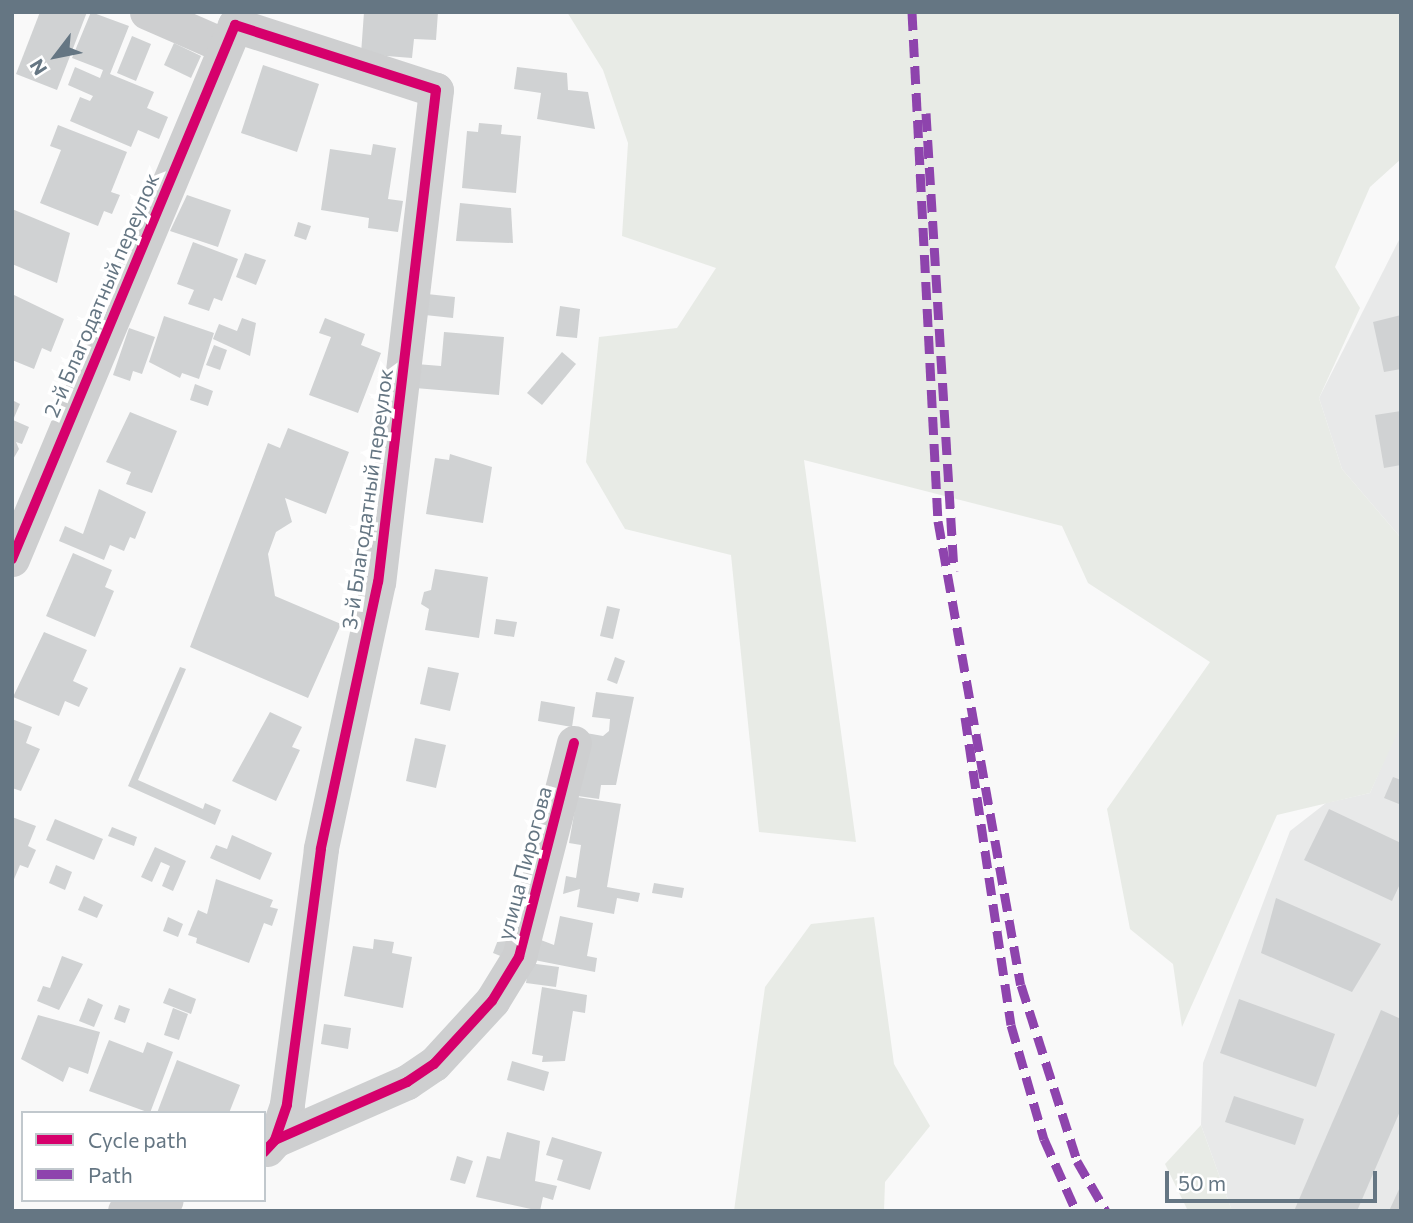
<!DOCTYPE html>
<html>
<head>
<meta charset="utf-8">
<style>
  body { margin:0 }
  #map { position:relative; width:1413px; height:1223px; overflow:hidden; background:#f9f9f9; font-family:Commissioner,sans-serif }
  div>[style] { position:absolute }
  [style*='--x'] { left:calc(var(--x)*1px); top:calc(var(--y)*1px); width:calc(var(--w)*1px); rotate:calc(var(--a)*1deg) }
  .built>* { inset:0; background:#e8e9e9 }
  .green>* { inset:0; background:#e8ebe6 }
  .building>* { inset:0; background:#d0d2d3 }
  .minor>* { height:35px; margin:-17.5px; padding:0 17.5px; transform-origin:17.5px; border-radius:17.5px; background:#cecfd0 }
  .quiet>* { height:9px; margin-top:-4.5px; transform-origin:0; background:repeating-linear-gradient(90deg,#8e44ad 0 18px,transparent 0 27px) }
  .cycleway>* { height:10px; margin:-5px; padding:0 5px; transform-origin:5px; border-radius:5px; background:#d6006c }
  span { translate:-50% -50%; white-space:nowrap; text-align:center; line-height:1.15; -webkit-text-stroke:7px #fff; paint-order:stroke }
  .street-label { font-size:21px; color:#657683 }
  .frame { position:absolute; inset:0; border:14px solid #657683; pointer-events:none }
  .legend { position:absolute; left:21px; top:1111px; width:245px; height:91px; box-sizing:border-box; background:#fff; border:2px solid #c1c8cd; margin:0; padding:9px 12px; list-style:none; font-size:21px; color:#657683 }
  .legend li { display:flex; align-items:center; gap:14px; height:35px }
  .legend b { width:35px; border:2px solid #c1c8cd }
  .north { position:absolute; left:21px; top:21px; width:70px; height:70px; -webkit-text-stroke:5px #fff; paint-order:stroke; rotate:238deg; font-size:19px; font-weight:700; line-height:28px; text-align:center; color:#657683 }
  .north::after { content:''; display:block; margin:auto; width:24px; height:32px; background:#657683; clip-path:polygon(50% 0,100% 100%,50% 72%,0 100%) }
  .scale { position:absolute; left:1165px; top:1171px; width:212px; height:32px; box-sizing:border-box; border:4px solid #657683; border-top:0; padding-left:9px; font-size:21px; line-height:24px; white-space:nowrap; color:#657683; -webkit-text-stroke:5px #fff; paint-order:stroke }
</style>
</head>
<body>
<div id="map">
  <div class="built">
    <div style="clip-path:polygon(1401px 236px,1401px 538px,1342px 469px,1319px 398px)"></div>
    <div style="clip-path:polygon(1401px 721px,1401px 1211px,1232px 1211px,1201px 1125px,1203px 1063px,1290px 831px,1326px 803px,1370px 793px)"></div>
  </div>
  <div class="green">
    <div style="clip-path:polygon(567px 12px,1401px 12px,1401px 159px,1370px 187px,1335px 267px,1360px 308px,1319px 398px,1342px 469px,1401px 538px,1401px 725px,1370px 793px,1277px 815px,1182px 1027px,1173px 964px,1130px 929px,1107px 809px,1210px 662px,1088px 583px,1062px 526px,804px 460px,856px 842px,759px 832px,731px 555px,625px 529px,586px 462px,599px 337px,677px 328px,716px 268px,622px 236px,628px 143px,603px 70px)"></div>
    <div style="clip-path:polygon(874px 917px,894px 1064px,930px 1126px,885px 1182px,884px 1211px,734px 1211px,765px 987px,811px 924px)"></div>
    <div style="clip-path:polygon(1201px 1125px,1232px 1211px,1188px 1211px,1165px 1164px)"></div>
  </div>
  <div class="building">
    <div style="clip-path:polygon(40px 12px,87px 12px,57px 90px,16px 74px)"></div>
    <div style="clip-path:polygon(91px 12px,129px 26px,110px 74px,154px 92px,147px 108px,168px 117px,159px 139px,138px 130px,131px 147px,70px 121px,80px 97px,90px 101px,93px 96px,68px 85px,75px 67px,100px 78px,103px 70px,72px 58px)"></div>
    <div style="clip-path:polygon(364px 12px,438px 12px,436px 40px,414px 39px,412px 58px,361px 54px)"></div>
    <div style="clip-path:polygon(132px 36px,151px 44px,136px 81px,117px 73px)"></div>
    <div style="clip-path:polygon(174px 43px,201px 56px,191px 78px,164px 65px)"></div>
    <div style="clip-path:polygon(263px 65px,319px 84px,297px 152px,241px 133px)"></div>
    <div style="clip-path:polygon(517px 67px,567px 73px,568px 90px,588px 92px,595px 129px,537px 119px,541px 93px,514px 89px)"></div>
    <div style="clip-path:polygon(479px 123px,502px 125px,501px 134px,521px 136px,516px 193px,462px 188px,467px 131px,478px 132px)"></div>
    <div style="clip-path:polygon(58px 125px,127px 152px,111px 192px,120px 195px,112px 214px,104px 211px,98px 226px,40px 203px,61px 150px,50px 146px)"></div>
    <div style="clip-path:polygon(373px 144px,396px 148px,388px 199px,403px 201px,398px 232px,368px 228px,369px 218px,321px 210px,330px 149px,371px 155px)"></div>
    <div style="clip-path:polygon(187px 195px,231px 210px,218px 247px,170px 231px)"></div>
    <div style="clip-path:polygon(460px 203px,511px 208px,513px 243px,456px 241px)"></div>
    <div style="clip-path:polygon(12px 209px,70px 233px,57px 283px,12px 264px)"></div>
    <div style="clip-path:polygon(298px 222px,311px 226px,306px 240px,294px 236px)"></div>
    <div style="clip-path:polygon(193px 242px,238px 259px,222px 301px,214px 298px,209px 311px,188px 304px,194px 290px,177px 284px)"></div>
    <div style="clip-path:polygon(245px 253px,266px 260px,256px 285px,236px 277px)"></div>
    <div style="clip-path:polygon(12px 294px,64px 319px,51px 352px,42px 348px,34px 369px,12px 360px)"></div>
    <div style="clip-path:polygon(427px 294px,455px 297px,453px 318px,425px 315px)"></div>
    <div style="clip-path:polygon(560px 306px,580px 309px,577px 338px,556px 336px)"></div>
    <div style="clip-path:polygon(1401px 315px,1401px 369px,1384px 372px,1373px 322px)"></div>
    <div style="clip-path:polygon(164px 316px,214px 333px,199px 379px,182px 373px,180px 378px,149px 362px)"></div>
    <div style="clip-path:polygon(242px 318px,256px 323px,250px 356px,213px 339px,219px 324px,237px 331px)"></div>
    <div style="clip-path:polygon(325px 318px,365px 334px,361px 345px,381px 353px,358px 413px,309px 395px,331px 337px,319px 333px)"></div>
    <div style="clip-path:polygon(129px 328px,155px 337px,142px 374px,133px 371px,130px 381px,113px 375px)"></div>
    <div style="clip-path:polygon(444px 332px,504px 337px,499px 395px,415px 388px,416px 364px,441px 366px)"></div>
    <div style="clip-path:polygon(214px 345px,227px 350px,220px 370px,206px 365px)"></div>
    <div style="clip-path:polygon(562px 352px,576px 364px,542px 405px,527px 393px)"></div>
    <div style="clip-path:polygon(195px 384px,213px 391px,208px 406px,190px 400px)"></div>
    <div style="clip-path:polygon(12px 400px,20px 404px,13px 420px,29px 427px,22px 444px,16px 442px,19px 449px,12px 461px)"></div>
    <div style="clip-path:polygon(1401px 411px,1401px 465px,1384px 468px,1375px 415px)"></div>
    <div style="clip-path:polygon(130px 412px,177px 431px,152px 493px,126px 484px,131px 472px,106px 462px)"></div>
    <div style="clip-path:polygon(288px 428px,349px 452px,326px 514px,285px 498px,292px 522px,276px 532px,268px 554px,275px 596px,341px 624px,308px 698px,190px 647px,268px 443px,280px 448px)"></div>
    <div style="clip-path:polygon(450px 454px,492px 467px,483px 523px,426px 514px,435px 458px,449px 460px)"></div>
    <div style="clip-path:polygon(99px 489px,146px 512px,135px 539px,130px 537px,124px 551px,110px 545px,104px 560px,59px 541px,65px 526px,83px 534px)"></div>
    <div style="clip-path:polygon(73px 553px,112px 570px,105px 587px,114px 591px,95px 637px,46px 616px)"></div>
    <div style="clip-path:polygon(435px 569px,488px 577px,479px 638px,425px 630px,429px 609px,421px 604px,424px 592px,431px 590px)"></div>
    <div style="clip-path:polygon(607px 606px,620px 609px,613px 639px,600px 636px)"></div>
    <div style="clip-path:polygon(496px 619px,517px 622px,514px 637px,494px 634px)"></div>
    <div style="clip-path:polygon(44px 632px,87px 650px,73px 681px,88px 688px,79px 707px,65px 701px,59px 716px,13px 697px)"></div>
    <div style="clip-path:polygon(615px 657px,625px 661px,617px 684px,607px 680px)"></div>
    <div style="clip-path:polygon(180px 667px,186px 669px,138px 780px,203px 809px,205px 803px,221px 810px,215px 825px,128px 786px)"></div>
    <div style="clip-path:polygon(428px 667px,459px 673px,450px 711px,420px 704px)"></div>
    <div style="clip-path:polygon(596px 692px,634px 697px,616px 785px,601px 785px,599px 799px,578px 796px,586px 733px,603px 736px,609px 731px,610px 719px,592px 717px)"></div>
    <div style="clip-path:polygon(541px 701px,575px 707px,572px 727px,538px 721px)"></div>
    <div style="clip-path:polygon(270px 712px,302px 727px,292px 747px,300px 750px,276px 801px,232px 781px)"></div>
    <div style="clip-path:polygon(12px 719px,32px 727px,26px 743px,40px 749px,21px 791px,12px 788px)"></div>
    <div style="clip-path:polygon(415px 738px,446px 745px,436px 788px,406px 781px)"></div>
    <div style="clip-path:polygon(1393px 777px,1401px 780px,1399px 804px,1384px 798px)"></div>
    <div style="clip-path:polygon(577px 797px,621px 804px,607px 887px,640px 893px,638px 902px,617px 898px,614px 914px,577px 907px,580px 889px,563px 894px,566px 876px,576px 878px,581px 845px,569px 843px)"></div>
    <div style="clip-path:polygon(1329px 809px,1401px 843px,1401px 882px,1392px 901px,1304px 860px)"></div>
    <div style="clip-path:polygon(12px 817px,36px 826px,28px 846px,36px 850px,28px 868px,20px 865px,12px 884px)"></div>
    <div style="clip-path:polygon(55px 819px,103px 839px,94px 860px,46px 840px)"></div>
    <div style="clip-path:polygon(112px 827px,137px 837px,134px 846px,108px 836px)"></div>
    <div style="clip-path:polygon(232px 835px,272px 853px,260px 880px,210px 858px,216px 845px,227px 849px)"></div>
    <div style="clip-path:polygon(155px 847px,186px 861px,173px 891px,162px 886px,170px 866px,161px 862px,152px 882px,141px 877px)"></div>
    <div style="clip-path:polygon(56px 865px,72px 872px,65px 890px,49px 883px)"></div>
    <div style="clip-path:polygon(216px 879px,273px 900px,270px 907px,278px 909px,272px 926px,264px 923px,249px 963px,196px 943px,197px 938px,188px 935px,198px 910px,207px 914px)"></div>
    <div style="clip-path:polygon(654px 883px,684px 888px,682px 898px,652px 893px)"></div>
    <div style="clip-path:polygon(84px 896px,103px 905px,97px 918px,78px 910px)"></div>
    <div style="clip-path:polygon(1276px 898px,1381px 944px,1352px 992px,1261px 953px)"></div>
    <div style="clip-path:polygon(560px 916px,593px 923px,587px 956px,597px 958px,595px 972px,529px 959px,533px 937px,554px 945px)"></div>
    <div style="clip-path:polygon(168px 917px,183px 924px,178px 937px,163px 931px)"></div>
    <div style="clip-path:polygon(504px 924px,519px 930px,508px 959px,493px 953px)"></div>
    <div style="clip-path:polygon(374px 939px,394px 942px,392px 953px,412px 957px,403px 1008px,344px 996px,353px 946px,373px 949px)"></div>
    <div style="clip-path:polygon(62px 956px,83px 964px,59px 1010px,37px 1001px,43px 986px,50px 988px)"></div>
    <div style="clip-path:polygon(529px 963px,559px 967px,556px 987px,526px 983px)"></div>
    <div style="clip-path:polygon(542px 987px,587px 995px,585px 1013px,573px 1011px,565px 1061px,542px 1062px,543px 1056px,532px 1054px)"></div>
    <div style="clip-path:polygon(169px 988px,196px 999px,191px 1014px,163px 1003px)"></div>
    <div style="clip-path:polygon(88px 998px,103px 1005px,94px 1027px,79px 1021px)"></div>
    <div style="clip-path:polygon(1239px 999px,1335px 1034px,1316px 1087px,1220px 1053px)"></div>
    <div style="clip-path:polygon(119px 1005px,130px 1009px,125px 1023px,114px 1019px)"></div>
    <div style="clip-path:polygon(173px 1008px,188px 1014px,179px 1040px,164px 1035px)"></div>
    <div style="clip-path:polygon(1381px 1010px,1401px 1019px,1401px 1109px,1357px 1211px,1294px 1211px)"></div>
    <div style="clip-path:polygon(38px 1015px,100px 1032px,88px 1074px,69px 1067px,63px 1082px,21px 1059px)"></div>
    <div style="clip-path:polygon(324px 1024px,351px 1028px,348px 1049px,321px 1044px)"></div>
    <div style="clip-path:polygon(109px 1040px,143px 1053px,147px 1042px,173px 1052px,150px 1113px,89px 1091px)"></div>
    <div style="clip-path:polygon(177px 1060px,240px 1085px,229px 1113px,157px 1113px)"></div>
    <div style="clip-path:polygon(512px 1061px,549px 1072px,544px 1091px,507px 1080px)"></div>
    <div style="clip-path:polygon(1234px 1096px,1304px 1119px,1295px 1145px,1225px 1122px)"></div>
    <div style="clip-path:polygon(507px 1132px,540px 1141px,535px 1181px,557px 1186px,553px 1200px,543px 1197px,540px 1211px,476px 1197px,487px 1156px,500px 1159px)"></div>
    <div style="clip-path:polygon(552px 1137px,602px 1152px,590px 1190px,557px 1180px,563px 1160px,546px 1155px)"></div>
    <div style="clip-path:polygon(457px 1156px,473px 1161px,465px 1184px,450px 1180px)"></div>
    <div style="clip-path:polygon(1401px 1185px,1401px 1211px,1389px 1211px)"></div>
  </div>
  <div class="minor">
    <div style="--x:147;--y:12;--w:85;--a:23.6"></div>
    <div style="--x:12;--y:559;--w:579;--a:-67.33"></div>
    <div style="--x:235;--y:25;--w:211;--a:17.9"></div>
    <div style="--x:436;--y:90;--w:495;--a:96.7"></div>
    <div style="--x:378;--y:582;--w:273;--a:102.1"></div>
    <div style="--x:321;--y:849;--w:258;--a:97.6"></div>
    <div style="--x:287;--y:1105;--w:37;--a:109"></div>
    <div style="--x:267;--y:1149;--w:12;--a:-48"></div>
    <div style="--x:275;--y:1140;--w:144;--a:-23.7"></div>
    <div style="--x:407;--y:1082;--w:32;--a:-34"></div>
    <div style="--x:434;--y:1064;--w:86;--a:-47.4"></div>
    <div style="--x:492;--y:1001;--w:52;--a:-58.5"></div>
    <div style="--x:519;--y:957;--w:221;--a:-75.6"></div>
    <div style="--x:125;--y:1211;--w:42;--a:-15"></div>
  </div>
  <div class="quiet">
    <div style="--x:912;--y:12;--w:510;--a:87.08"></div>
    <div style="--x:938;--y:521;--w:471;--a:79.9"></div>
    <div style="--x:1021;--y:985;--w:185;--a:72.3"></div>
    <div style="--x:1077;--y:1161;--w:58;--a:59.9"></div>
    <div style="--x:926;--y:113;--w:459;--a:86.5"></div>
    <div style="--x:965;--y:717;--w:311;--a:81.5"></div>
    <div style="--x:1011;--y:1025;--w:119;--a:73.9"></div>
    <div style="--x:1044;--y:1139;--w:79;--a:66"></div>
  </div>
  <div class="cycleway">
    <div style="--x:12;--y:559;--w:579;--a:-67.33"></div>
    <div style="--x:235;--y:25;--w:211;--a:17.9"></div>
    <div style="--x:436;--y:90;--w:495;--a:96.7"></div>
    <div style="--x:378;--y:582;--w:273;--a:102.1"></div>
    <div style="--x:321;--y:849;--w:258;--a:97.6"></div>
    <div style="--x:287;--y:1105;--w:37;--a:109"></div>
    <div style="--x:264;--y:1152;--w:16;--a:-47"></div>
    <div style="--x:275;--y:1140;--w:144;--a:-23.7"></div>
    <div style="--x:407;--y:1082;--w:32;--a:-34"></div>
    <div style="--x:434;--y:1064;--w:86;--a:-47.4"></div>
    <div style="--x:492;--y:1001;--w:52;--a:-58.5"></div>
    <div style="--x:519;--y:957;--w:221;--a:-75.6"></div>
  </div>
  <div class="street-label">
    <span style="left:101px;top:295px;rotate:-67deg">2-й Благодатный переулок</span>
    <span style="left:367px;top:499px;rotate:-82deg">3-й Благодатный переулок</span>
    <span style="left:524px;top:863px;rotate:-75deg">улица Пирогова</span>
  </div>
  <div class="frame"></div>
  <ul class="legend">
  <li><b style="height:9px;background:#d6006c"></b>Cycle path</li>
  <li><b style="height:9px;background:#8e44ad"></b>Path</li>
  </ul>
  <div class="north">N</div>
  <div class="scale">50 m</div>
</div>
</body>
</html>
